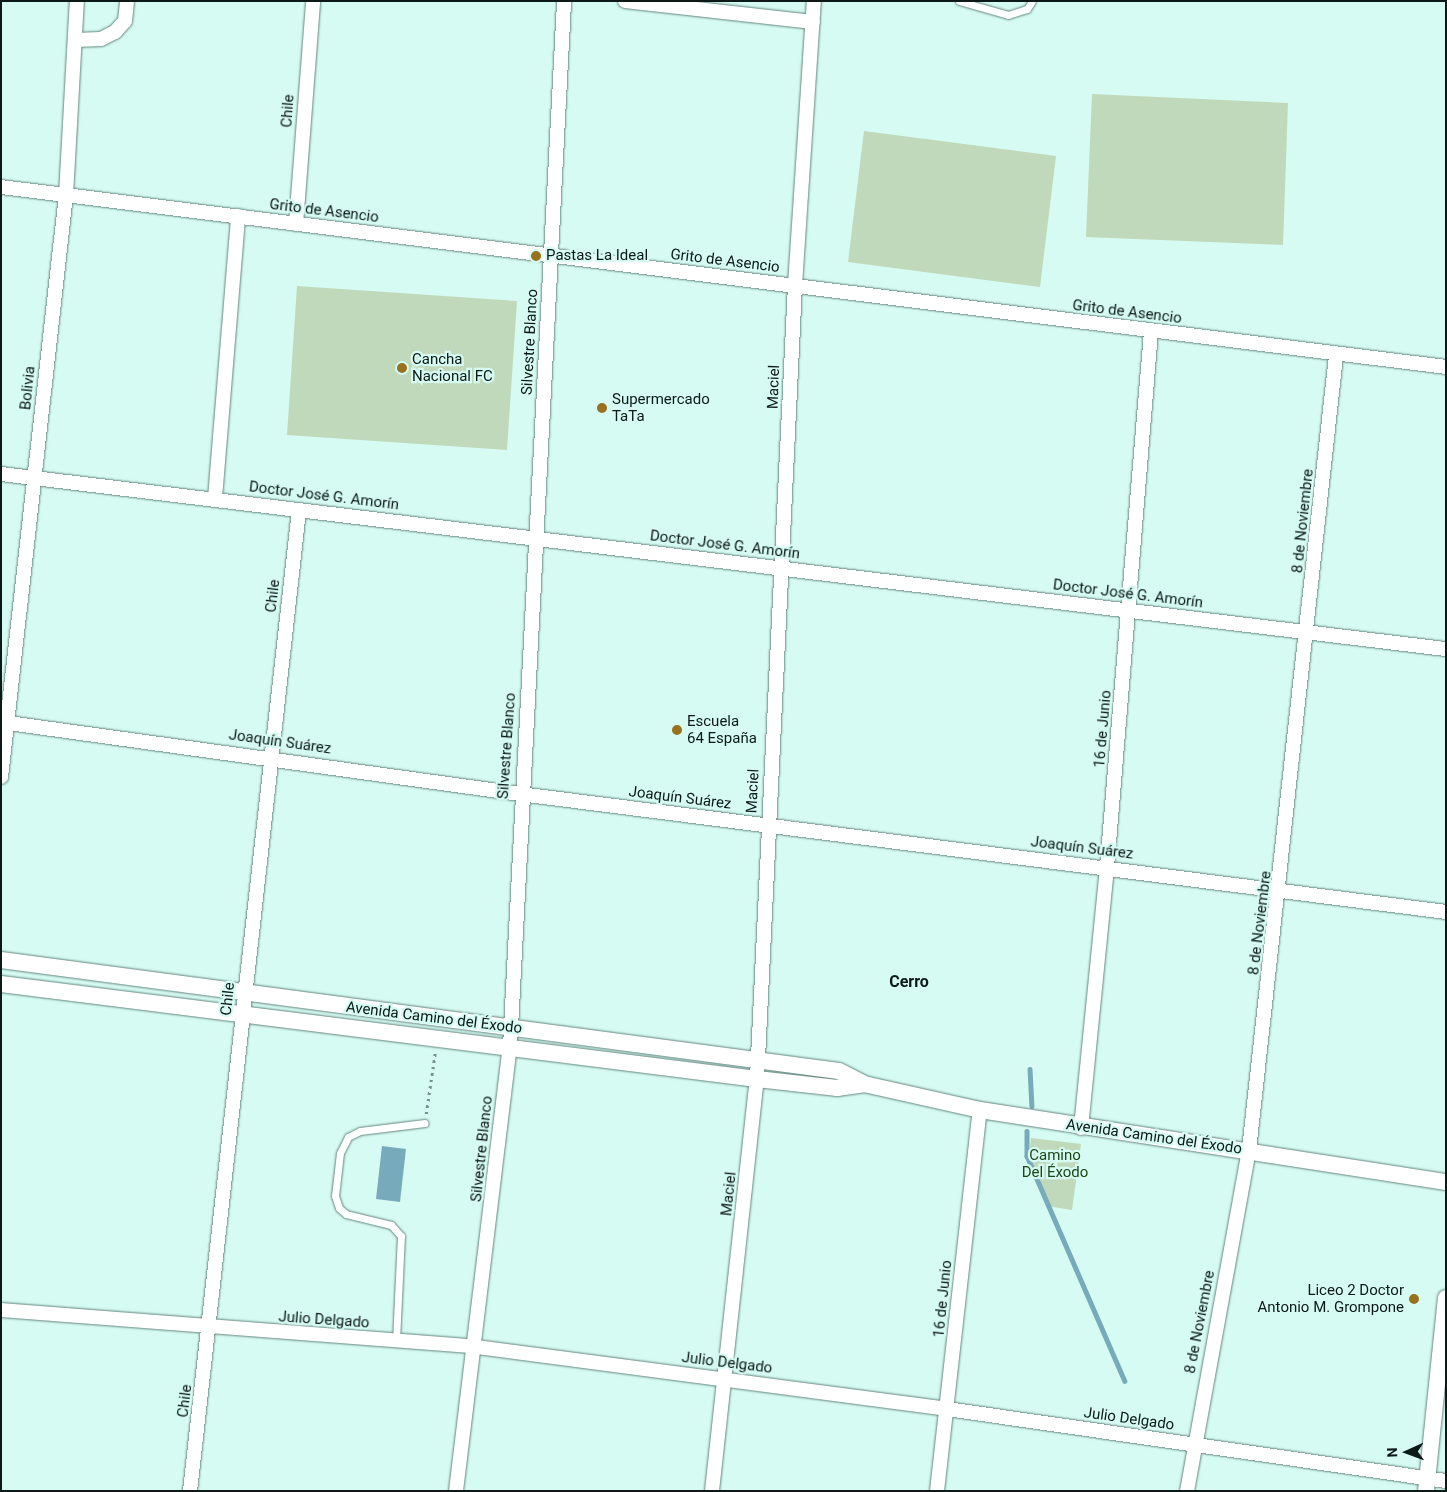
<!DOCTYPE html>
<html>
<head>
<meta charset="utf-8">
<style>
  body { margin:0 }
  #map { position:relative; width:1447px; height:1492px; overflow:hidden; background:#d6fbf2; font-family:Roboto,sans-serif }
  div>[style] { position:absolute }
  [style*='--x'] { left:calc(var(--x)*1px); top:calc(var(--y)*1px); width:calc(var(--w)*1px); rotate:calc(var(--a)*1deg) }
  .green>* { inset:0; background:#c0d9ba }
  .water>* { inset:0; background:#77abbb }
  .stream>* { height:4.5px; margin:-2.25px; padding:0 2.25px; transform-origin:2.25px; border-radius:2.25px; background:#77abbb }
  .path>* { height:2.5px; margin-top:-1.25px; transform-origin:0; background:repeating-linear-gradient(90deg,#78928c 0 2.5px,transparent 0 6.5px) }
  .roads { filter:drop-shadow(0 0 1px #63857d) drop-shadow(0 0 1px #63857d) }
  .service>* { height:7px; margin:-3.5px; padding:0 3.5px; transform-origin:3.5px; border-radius:3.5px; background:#fff }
  .minor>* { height:14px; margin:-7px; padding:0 7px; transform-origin:7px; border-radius:7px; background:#fff }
  .tertiary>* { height:16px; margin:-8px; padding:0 8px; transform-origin:8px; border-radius:8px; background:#fff }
  .dots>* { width:14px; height:14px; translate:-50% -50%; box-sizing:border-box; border:2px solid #d6fbf2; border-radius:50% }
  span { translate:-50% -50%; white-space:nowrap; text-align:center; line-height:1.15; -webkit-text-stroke:4.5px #d6fbf2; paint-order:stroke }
  .street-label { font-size:15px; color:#0c1916 }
  .poi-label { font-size:15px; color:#0c1916 }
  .left { translate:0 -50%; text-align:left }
  .right { translate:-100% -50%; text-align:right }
  .park-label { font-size:15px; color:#1f4615 }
  .neighbourhood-label { font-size:16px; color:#0c1916; font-weight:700 }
  .frame { position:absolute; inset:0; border:2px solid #0c1916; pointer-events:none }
  .north { position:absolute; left:1382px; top:1427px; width:50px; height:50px; -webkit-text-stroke:4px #d6fbf2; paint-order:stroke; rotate:268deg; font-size:14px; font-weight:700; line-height:20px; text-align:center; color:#0c1916 }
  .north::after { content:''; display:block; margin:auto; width:18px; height:22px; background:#0c1916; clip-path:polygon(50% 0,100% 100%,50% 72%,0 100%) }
</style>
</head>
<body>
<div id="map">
  <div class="green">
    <div style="clip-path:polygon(1092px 94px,1288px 103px,1283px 245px,1086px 237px)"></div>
    <div style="clip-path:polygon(864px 131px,1056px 156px,1040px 287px,848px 262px)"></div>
    <div style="clip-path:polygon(297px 286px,517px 301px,507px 450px,287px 435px)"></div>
    <div style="clip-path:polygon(1031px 1138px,1081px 1144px,1072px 1210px,1047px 1206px,1029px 1156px)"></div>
  </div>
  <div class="water">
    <div style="clip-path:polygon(382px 1146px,406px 1149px,400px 1202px,376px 1199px)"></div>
  </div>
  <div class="stream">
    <div style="--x:1030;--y:1069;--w:37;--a:87"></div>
    <div style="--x:1027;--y:1131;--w:25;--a:90"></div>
    <div style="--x:1027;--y:1156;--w:245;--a:66.5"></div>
  </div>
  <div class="path">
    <div style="--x:426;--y:1114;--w:62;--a:-81.6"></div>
  </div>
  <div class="roads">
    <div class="service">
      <div style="--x:959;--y:1;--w:51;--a:15.9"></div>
      <div style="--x:1008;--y:15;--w:20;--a:-18"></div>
      <div style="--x:1027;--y:9;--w:9;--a:-58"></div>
      <div style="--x:396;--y:1341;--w:105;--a:-87.3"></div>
      <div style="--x:401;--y:1236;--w:15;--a:-132"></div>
      <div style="--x:391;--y:1225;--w:46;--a:-166.3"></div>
      <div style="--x:346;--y:1214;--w:9;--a:-139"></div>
      <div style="--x:339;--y:1208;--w:13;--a:-108"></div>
      <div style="--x:335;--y:1196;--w:43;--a:-83.4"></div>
      <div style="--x:340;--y:1153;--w:18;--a:-63"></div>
      <div style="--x:348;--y:1137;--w:13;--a:-27"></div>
      <div style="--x:360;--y:1131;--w:65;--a:-7"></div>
    </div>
    <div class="minor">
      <div style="--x:625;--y:1;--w:189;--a:6.4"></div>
      <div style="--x:75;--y:40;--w:26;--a:-2"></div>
      <div style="--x:101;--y:39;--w:16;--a:-27"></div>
      <div style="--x:115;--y:32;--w:15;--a:-48"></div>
      <div style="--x:125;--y:21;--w:20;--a:-84"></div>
      <div style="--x:1;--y:187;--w:1456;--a:7.1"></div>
      <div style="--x:296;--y:224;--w:224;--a:-85.6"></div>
      <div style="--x:1;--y:474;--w:1456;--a:6.91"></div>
      <div style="--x:215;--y:498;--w:283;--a:-85.3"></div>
      <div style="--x:1;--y:722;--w:524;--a:7.9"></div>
      <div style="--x:520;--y:794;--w:933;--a:7.26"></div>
      <div style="--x:1;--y:777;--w:586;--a:-83.63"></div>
      <div style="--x:66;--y:195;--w:194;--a:-86.8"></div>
      <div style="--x:1081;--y:1128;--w:262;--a:-84.3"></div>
      <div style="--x:1107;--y:867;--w:537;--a:-85.3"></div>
      <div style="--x:1;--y:1310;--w:477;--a:4.4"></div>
      <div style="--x:477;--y:1347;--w:474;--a:7.5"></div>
      <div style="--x:947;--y:1409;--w:504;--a:8.21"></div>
      <div style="--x:190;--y:1491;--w:987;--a:-83.66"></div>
      <div style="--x:456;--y:1491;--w:447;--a:-83.1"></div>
      <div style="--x:510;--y:1047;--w:1047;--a:-87.04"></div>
      <div style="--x:712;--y:1491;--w:414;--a:-83.8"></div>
      <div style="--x:757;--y:1079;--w:795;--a:-87.26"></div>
      <div style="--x:795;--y:285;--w:285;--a:-86.2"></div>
      <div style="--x:937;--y:1491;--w:383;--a:-83.6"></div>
      <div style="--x:1187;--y:1491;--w:347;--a:-79.7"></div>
      <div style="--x:1249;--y:1150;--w:800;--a:-83.75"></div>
    </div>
    <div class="tertiary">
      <div style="--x:1;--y:960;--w:845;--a:7.55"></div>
      <div style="--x:839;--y:1071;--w:28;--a:27"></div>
      <div style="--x:864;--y:1084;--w:119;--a:12.6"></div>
      <div style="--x:980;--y:1110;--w:472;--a:8.8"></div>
      <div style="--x:1;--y:984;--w:762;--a:7.16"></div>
      <div style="--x:757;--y:1079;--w:81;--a:6.4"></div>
      <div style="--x:837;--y:1088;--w:27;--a:-8"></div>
      <div style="--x:1426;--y:1491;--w:194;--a:-84.1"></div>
    </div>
  </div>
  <div class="dots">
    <div style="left:536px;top:256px;background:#99701c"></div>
    <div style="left:402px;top:368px;background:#99701c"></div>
    <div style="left:602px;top:408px;background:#99701c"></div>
    <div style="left:677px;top:730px;background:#99701c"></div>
    <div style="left:1414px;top:1299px;background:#99701c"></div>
  </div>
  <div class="street-label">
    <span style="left:288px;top:111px;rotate:-86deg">Chile</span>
    <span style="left:324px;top:211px;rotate:7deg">Grito de Asencio</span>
    <span style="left:725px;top:261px;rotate:7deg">Grito de Asencio</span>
    <span style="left:1127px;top:312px;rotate:7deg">Grito de Asencio</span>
    <span style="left:530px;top:342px;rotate:-87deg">Silvestre Blanco</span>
    <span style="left:774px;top:387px;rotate:-88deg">Maciel</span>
    <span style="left:28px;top:388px;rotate:-84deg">Bolivia</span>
    <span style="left:324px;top:496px;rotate:7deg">Doctor José G. Amorín</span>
    <span style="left:1303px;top:521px;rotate:-84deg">8 de Noviembre</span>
    <span style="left:725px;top:545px;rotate:7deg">Doctor José G. Amorín</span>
    <span style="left:1128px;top:594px;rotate:7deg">Doctor José G. Amorín</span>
    <span style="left:273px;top:596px;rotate:-83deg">Chile</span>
    <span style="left:1103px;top:729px;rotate:-85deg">16 de Junio</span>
    <span style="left:280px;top:742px;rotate:8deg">Joaquín Suárez</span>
    <span style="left:507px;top:746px;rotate:-86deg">Silvestre Blanco</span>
    <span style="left:753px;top:791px;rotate:-87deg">Maciel</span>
    <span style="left:680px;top:798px;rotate:7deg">Joaquín Suárez</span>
    <span style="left:1082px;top:848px;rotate:7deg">Joaquín Suárez</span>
    <span style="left:1260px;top:923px;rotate:-83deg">8 de Noviembre</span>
    <span style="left:228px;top:999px;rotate:-84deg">Chile</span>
    <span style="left:434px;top:1018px;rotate:7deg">Avenida Camino del Éxodo</span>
    <span style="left:1154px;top:1137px;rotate:8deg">Avenida Camino del Éxodo</span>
    <span style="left:482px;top:1149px;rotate:-84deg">Silvestre Blanco</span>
    <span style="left:729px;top:1194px;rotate:-84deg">Maciel</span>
    <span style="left:943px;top:1299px;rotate:-84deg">16 de Junio</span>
    <span style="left:324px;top:1320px;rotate:4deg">Julio Delgado</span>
    <span style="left:1200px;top:1322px;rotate:-79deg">8 de Noviembre</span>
    <span style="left:727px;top:1363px;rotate:7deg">Julio Delgado</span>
    <span style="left:185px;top:1401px;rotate:-83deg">Chile</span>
    <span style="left:1129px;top:1419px;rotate:8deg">Julio Delgado</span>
  </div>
  <div class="poi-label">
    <span class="left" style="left:546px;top:256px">Pastas La Ideal</span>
    <span class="left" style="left:412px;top:368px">Cancha<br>Nacional FC</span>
    <span class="left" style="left:612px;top:408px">Supermercado<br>TaTa</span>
    <span class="left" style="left:687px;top:730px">Escuela<br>64 España</span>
    <span class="right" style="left:1404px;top:1299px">Liceo 2 Doctor<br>Antonio M. Grompone</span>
  </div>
  <div class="park-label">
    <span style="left:1055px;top:1164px">Camino<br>Del Éxodo</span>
  </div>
  <div class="neighbourhood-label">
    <span style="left:909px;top:982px">Cerro</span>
  </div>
  <div class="frame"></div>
  <div class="north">N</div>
</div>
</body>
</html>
